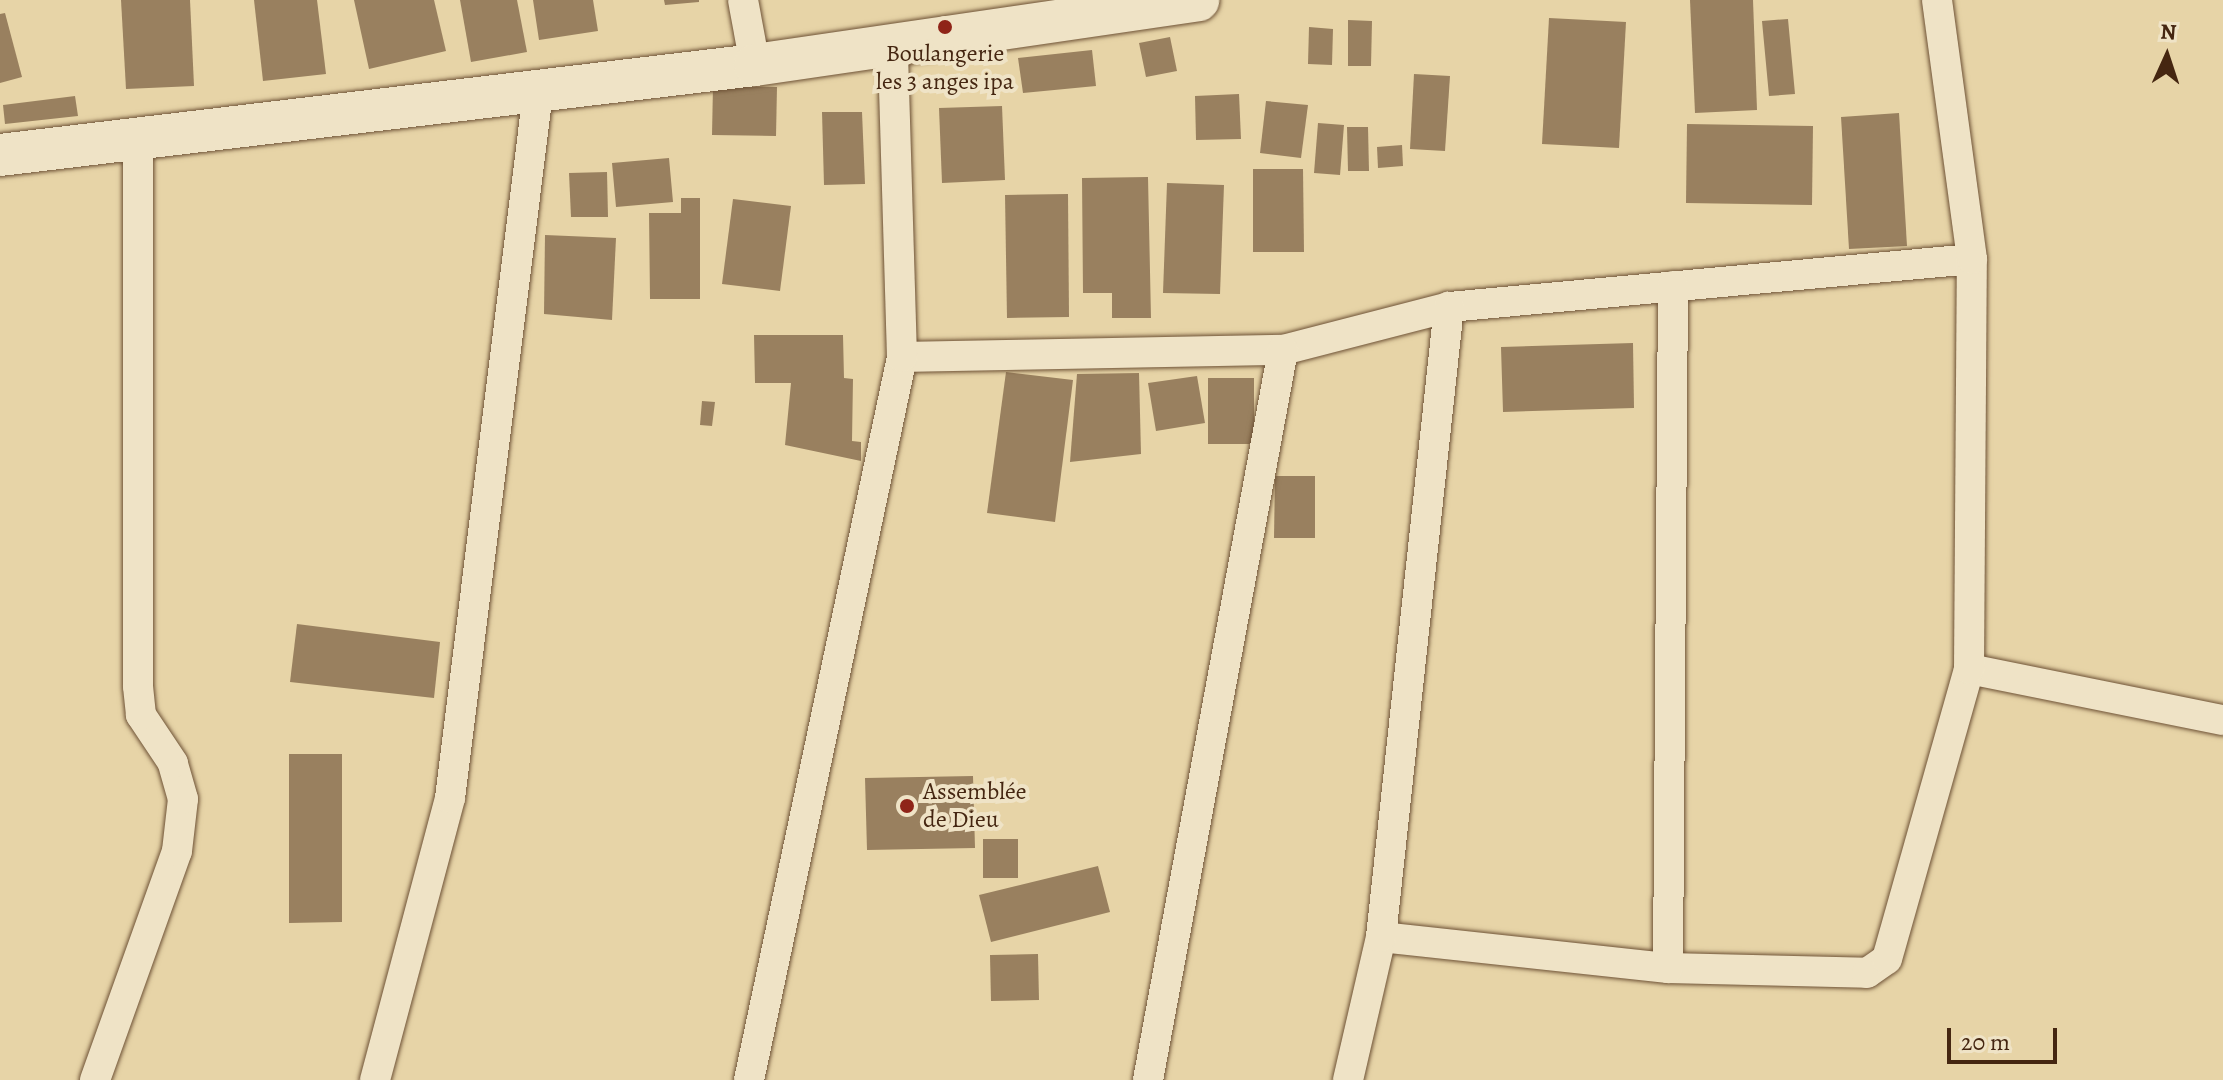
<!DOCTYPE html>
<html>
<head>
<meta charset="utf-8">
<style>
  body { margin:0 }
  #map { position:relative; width:2223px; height:1080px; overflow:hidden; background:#e7d4a7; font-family:Alegreya,serif }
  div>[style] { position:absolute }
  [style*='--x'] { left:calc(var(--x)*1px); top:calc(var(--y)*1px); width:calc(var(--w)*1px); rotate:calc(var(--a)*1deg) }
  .building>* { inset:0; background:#99805f }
  .roads { filter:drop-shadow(0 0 2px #6e5236) drop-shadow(0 0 2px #6e5236) }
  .street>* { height:30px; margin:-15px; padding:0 15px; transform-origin:15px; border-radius:15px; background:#efe3c6 }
  .secondary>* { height:42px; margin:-21px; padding:0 21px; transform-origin:21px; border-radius:21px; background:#efe3c6 }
  .dots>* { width:22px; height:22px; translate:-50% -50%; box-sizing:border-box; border:4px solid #efe3c6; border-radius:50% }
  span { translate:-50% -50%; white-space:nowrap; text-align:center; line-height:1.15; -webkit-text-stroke:8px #efe3c6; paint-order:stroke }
  .poi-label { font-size:24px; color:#452611 }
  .left { translate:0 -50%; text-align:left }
  .north { position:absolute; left:2127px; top:16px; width:80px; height:80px; -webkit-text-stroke:6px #efe3c6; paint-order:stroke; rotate:3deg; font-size:22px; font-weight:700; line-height:32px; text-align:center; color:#452611 }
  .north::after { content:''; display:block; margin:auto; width:28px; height:36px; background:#452611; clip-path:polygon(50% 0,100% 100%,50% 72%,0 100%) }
  .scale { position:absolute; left:1947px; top:1028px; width:110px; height:36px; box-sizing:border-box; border:4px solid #452611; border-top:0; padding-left:10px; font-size:24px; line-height:28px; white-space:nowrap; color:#452611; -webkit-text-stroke:6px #efe3c6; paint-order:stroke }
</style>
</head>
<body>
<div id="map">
  <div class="building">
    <div style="clip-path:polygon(121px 0,190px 0,194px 86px,126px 89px)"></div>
    <div style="clip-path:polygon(254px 0,317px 0,326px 74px,263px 81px)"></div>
    <div style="clip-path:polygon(354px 0,434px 0,446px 51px,369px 69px)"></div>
    <div style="clip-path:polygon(460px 0,517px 0,527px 52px,471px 62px)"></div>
    <div style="clip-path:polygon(533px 0,593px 0,598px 31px,539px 40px)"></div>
    <div style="clip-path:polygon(664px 0,699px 0,699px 2px,665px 5px)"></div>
    <div style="clip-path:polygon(1690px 0,1753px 0,1757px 110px,1695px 113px)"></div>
    <div style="clip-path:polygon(5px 13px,22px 77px,0 83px,0 14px)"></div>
    <div style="clip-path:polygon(1549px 18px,1626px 22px,1619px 148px,1542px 144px)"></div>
    <div style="clip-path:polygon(1788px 19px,1795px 94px,1769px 96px,1762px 21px)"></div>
    <div style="clip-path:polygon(1348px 20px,1372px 21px,1371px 66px,1348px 66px)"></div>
    <div style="clip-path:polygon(1309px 27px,1333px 29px,1332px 65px,1308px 64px)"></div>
    <div style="clip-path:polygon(1170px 37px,1177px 71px,1146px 77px,1139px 43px)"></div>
    <div style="clip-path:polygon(1092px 50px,1096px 86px,1023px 93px,1018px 58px)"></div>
    <div style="clip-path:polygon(1414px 74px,1450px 76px,1445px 151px,1410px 149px)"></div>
    <div style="clip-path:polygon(713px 86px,777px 87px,776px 136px,712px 135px)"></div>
    <div style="clip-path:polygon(1239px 94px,1241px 139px,1196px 140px,1195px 96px)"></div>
    <div style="clip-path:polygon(75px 96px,78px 116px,5px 124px,3px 105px)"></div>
    <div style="clip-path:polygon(1266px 101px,1308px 105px,1301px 158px,1260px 153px)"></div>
    <div style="clip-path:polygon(1002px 106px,1005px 180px,942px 183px,939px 108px)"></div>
    <div style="clip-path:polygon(822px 112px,862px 112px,865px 184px,824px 185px)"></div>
    <div style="clip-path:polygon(1899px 113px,1907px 246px,1849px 249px,1841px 117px)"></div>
    <div style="clip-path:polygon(1318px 123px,1344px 125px,1340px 175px,1314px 173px)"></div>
    <div style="clip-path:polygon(1687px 124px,1813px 126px,1812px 205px,1686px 203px)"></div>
    <div style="clip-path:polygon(1347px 127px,1368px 127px,1369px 171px,1348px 171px)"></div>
    <div style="clip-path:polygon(1402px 145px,1403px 166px,1378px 168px,1377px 147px)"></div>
    <div style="clip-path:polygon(669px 158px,673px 202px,616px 207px,612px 163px)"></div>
    <div style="clip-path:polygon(1253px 169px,1303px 169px,1304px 252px,1253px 252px)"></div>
    <div style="clip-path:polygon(607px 172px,608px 217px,571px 217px,569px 173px)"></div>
    <div style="clip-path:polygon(1148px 177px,1151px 318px,1112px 318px,1112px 293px,1083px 293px,1082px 178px)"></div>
    <div style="clip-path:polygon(1167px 183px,1224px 185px,1220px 294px,1163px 293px)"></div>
    <div style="clip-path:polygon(1068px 194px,1069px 317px,1007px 318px,1005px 195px)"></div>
    <div style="clip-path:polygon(681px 198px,700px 198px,700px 299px,650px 299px,649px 213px,681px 213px)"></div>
    <div style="clip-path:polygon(733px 199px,791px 206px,780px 291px,722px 284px)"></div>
    <div style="clip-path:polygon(545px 235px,616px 238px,612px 320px,544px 314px)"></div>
    <div style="clip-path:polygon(754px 335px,843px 335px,844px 378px,853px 379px,852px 441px,861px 442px,861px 461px,785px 445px,791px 383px,755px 383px)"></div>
    <div style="clip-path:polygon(1633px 343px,1634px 408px,1503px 412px,1501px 347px)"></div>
    <div style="clip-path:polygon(1006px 372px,1073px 380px,1055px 522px,987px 513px)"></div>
    <div style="clip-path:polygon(1139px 373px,1141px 454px,1070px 462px,1077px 374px)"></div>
    <div style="clip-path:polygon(1197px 376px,1205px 423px,1156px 431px,1148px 383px)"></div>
    <div style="clip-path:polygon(1208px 378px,1254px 378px,1254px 444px,1208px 444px)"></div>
    <div style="clip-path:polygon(702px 401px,715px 402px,712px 426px,700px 425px)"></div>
    <div style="clip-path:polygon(1275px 476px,1315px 476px,1315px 538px,1274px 538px)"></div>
    <div style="clip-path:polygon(297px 624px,440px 642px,434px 698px,290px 682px)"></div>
    <div style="clip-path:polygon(289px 754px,342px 754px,342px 922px,289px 923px)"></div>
    <div style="clip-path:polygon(973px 776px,975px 848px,867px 850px,865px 778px)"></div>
    <div style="clip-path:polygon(983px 839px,1018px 839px,1018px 878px,983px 878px)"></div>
    <div style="clip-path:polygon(1098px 866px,1110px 912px,991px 942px,979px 895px)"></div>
    <div style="clip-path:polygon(1038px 954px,1039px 1000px,991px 1001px,990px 955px)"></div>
  </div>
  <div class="roads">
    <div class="street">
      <div style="--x:743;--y:0;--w:66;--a:79.5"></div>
      <div style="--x:902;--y:357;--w:381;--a:-1.1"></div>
      <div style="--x:1283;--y:350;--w:171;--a:-14.5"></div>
      <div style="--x:1449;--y:307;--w:525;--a:-5.24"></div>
      <div style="--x:1969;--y:669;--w:259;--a:11.4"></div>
      <div style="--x:1381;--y:937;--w:289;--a:6.2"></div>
      <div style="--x:1668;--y:968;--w:199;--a:1.4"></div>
      <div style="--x:1867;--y:973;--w:24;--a:-35"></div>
      <div style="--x:1887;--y:959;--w:301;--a:-74.2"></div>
      <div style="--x:1969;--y:669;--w:410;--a:-89.6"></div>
      <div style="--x:1972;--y:259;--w:261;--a:-97.7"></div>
      <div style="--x:1668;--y:968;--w:682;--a:-89.58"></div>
      <div style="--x:95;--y:1080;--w:243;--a:-70.3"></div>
      <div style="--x:177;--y:851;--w:52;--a:-83.4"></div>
      <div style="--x:183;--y:799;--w:37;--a:-106"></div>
      <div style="--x:173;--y:763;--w:58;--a:-123.7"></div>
      <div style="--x:141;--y:715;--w:29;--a:-96"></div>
      <div style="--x:138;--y:686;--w:548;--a:-90"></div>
      <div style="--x:375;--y:1080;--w:292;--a:-75.1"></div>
      <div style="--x:450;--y:798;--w:711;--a:-82.89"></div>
      <div style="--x:749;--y:1080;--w:739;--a:-78.05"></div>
      <div style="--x:902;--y:357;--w:310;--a:-91.7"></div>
      <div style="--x:1148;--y:1080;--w:742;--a:-79.52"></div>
      <div style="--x:1348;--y:1080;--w:147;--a:-77"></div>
      <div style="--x:1381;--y:937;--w:634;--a:-83.84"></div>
    </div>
    <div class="secondary">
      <div style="--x:0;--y:155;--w:760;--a:-6.8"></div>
      <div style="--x:755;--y:65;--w:448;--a:-8.3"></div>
    </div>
  </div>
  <div class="dots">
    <div style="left:945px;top:27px;background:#8f2418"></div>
    <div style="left:907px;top:806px;background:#8f2418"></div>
  </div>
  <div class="poi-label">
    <span style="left:945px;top:68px">Boulangerie<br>les 3 anges ipa</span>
    <span class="left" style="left:923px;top:806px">Assemblée<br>de Dieu</span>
  </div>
  <div class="north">N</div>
  <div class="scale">20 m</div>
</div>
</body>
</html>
